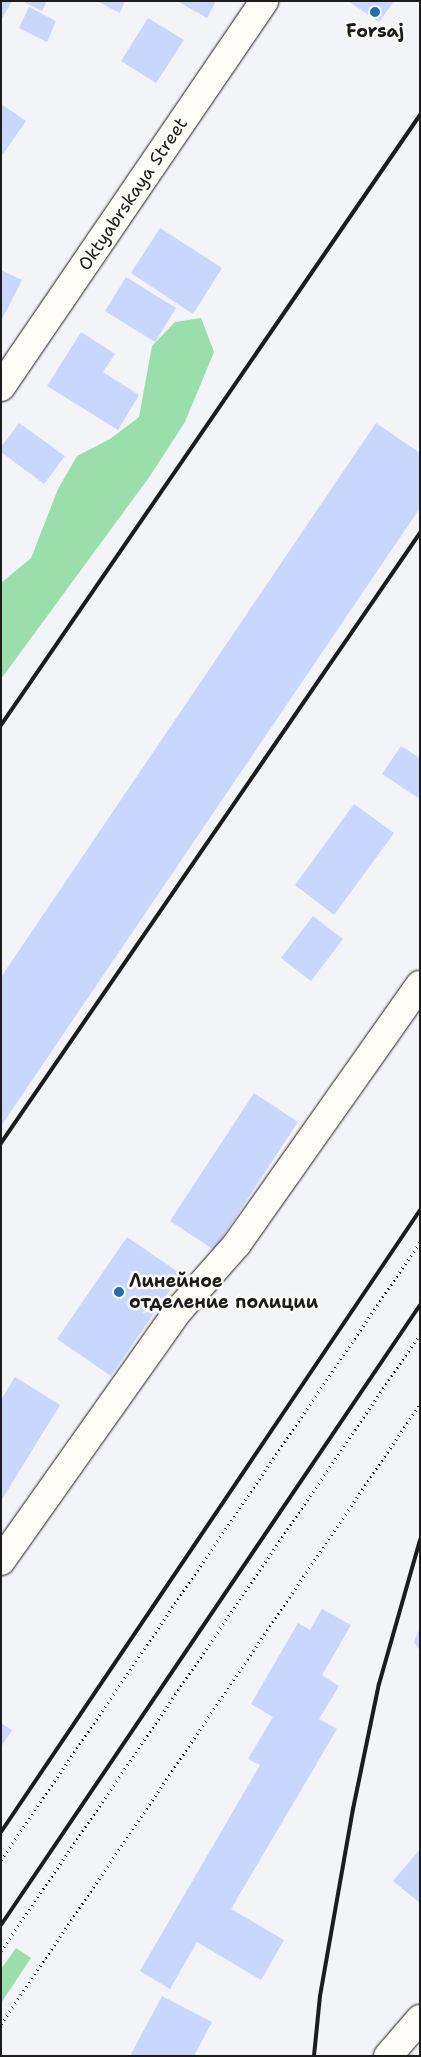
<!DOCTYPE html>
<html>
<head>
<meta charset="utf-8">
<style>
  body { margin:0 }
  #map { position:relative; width:421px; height:2057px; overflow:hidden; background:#f3f4f8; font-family:"Shantell Sans",sans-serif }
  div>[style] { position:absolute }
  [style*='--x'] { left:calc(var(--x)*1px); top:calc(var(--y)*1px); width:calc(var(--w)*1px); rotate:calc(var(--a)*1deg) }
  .green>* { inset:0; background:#9adeab }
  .building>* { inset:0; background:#c9d6fd }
  .path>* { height:3px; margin-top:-1.5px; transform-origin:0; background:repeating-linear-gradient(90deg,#1c1c1c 0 1px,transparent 0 5px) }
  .roads { filter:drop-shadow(0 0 1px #1c1c1c) drop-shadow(0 0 1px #1c1c1c) }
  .minor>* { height:28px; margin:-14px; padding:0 14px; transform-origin:14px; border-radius:14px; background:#fdfcf7 }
  .rail>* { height:4px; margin:-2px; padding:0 2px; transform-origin:2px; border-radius:2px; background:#1c1c1c }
  .dots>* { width:14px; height:14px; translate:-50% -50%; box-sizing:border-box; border:2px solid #fdfcf7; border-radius:50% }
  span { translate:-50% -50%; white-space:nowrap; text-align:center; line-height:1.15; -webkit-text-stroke:5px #fdfcf7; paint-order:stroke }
  .poi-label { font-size:18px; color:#1c1c1c; font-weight:700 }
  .left { translate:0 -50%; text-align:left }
  .street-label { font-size:18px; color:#1c1c1c }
  .frame { position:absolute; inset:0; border:2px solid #1c1c1c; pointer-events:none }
</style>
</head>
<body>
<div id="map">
  <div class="green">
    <div style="clip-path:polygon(201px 318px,214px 352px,185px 422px,150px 476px,1px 679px,1px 583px,31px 558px,58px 489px,77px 456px,110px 439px,139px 417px,152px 346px,175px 322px)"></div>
    <div style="clip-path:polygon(16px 1948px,31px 1958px,1px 2003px,1px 1969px)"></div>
  </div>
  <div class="building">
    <div style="clip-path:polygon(1px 1px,12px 1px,1px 20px)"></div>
    <div style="clip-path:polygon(22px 1px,47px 1px,42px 11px)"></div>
    <div style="clip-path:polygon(97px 1px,125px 1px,120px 13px)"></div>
    <div style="clip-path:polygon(177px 1px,216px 1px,207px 18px)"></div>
    <div style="clip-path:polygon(348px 1px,394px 1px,379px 22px)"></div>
    <div style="clip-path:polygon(29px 7px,56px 21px,47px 42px,19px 28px)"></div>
    <div style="clip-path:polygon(148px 18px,184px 40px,156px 83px,121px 61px)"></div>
    <div style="clip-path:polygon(1px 104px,26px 121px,1px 157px)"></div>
    <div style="clip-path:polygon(160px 228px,222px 268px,193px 314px,131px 273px)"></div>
    <div style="clip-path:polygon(1px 270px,22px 280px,1px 321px)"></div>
    <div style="clip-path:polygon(126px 277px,176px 308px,155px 342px,105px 311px)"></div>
    <div style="clip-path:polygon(81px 332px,115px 354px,103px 372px,139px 395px,118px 430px,47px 386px)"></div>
    <div style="clip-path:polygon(19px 423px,65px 456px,44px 484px,1px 452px,1px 447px)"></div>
    <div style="clip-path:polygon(376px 423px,420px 453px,420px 508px,1px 1126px,1px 977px)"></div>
    <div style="clip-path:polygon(401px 746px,420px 758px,420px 799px,382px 774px)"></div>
    <div style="clip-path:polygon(354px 804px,394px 833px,334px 915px,295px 885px)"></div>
    <div style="clip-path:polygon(313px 916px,343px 939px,311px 981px,281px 958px)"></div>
    <div style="clip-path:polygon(254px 1093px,298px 1122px,214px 1250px,170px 1221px)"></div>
    <div style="clip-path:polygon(127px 1237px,181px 1274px,111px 1376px,57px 1339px)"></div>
    <div style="clip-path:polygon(15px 1377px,60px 1405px,1px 1501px,1px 1400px)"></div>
    <div style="clip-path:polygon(322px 1609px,351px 1625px,322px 1675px,339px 1686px,319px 1719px,337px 1729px,231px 1909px,284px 1940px,261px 1980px,197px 1942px,170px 1989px,140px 1971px,260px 1765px,248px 1759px,273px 1717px,251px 1704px,298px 1623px,310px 1630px)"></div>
    <div style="clip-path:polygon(420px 1627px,420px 1651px,414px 1642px)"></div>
    <div style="clip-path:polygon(1px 1723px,12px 1730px,1px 1747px)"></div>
    <div style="clip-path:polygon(420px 1849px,420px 1903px,393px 1881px)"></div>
    <div style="clip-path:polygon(162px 1996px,212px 2022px,194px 2056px,130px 2056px)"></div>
  </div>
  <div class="path">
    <div style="--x:1;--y:1860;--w:747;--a:-55.86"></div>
    <div style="--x:1;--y:1951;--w:746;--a:-55.82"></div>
    <div style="--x:1;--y:2024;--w:748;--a:-55.95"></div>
  </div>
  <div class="roads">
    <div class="minor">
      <div style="--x:1;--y:387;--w:467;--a:-55.7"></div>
      <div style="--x:1;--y:1561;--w:308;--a:-54.7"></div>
      <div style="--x:179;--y:1310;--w:88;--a:-48.7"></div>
      <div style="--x:237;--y:1244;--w:317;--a:-54.8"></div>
      <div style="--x:388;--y:2056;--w:49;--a:-49.1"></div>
    </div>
  </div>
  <div class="rail">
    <div style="--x:1;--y:725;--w:740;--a:-55.52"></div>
    <div style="--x:1;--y:1143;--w:740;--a:-55.52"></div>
    <div style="--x:1;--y:1832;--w:750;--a:-56.03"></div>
    <div style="--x:1;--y:1925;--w:748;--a:-55.95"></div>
    <div style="--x:314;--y:2056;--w:60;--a:-84.3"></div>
    <div style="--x:320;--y:1996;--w:190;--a:-80"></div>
    <div style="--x:353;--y:1809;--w:128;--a:-78.3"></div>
    <div style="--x:379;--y:1684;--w:150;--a:-74.1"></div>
  </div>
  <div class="dots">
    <div style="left:375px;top:12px;background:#1f6fb2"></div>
    <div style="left:119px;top:1292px;background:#1f6fb2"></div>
  </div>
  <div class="poi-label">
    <span style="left:375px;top:31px">Forsaj</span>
    <span class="left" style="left:129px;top:1292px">Линейное<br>отделение полиции</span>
  </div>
  <div class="street-label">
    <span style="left:133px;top:194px;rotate:-56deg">Oktyabrskaya Street</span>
  </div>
  <div class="frame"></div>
</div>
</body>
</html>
